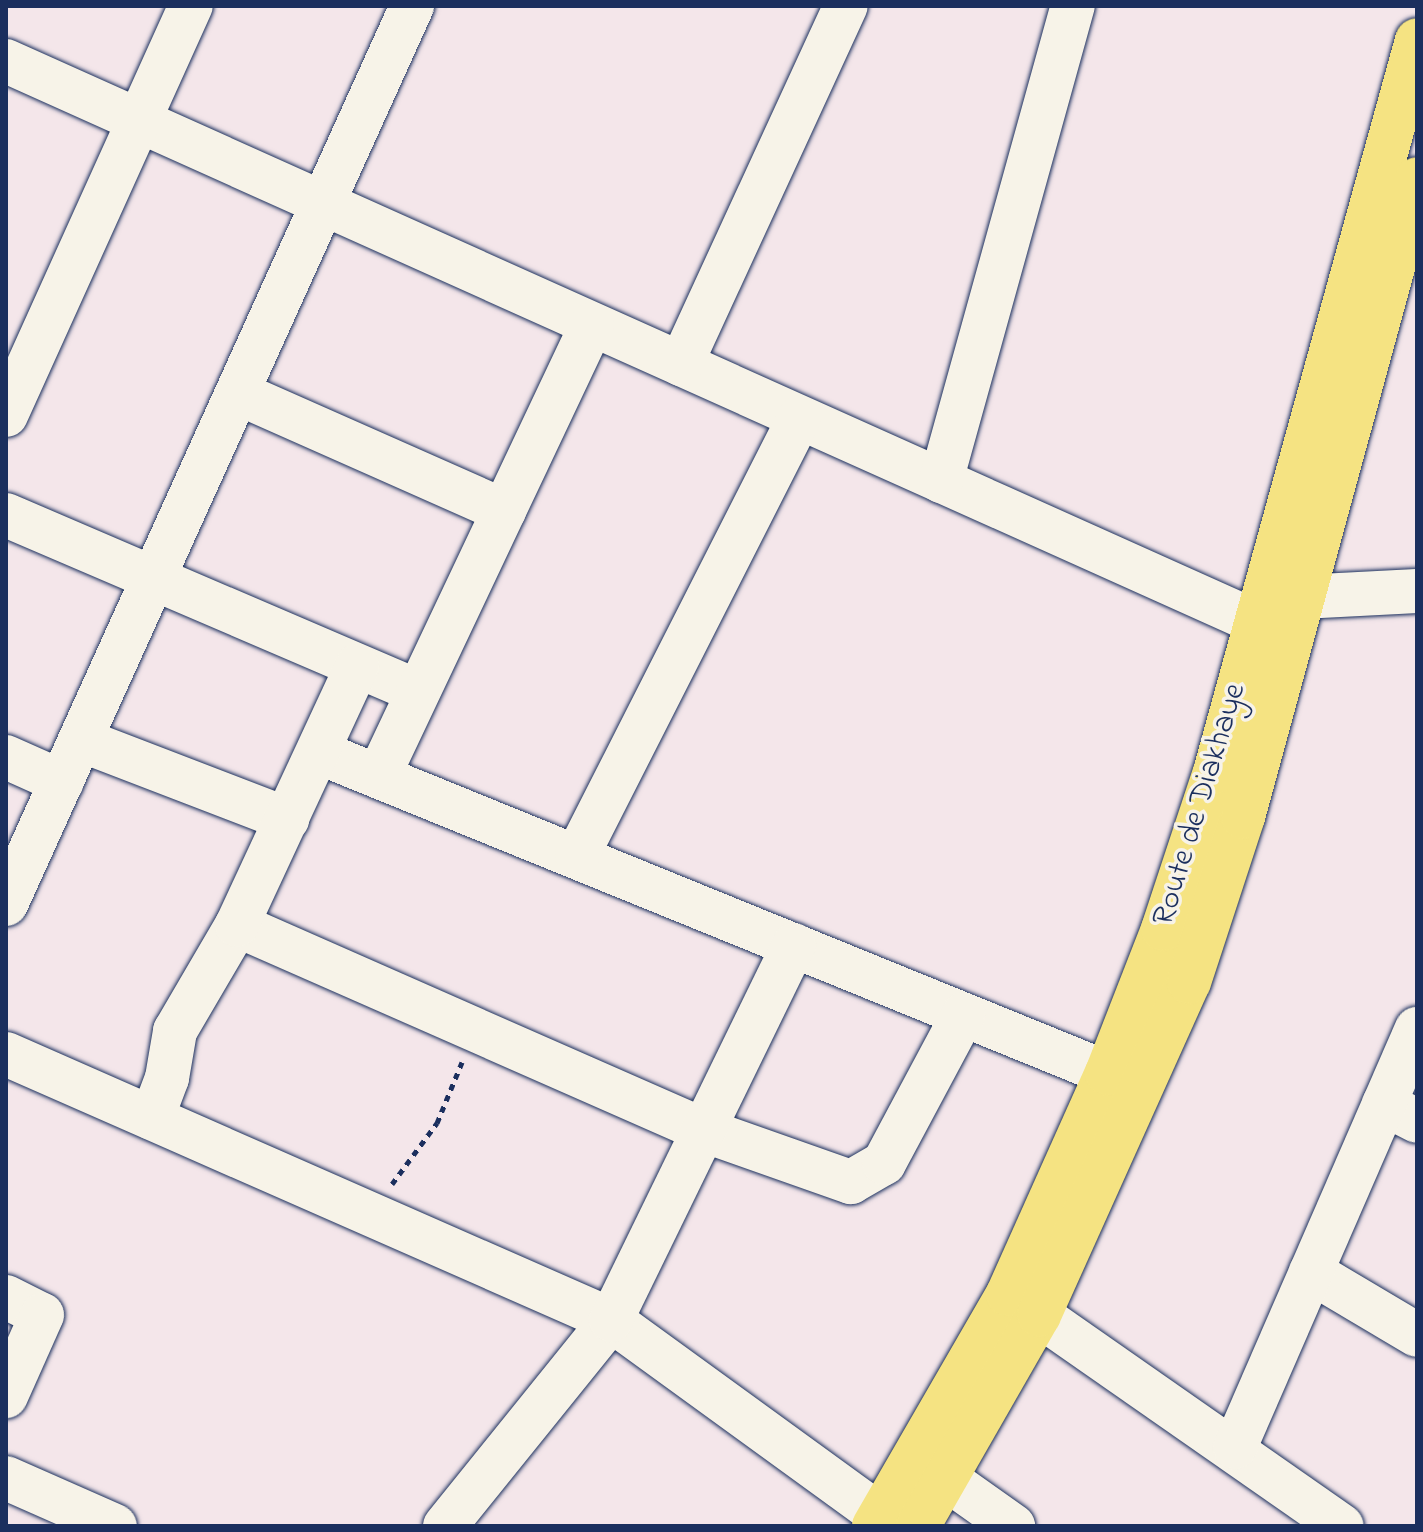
<!DOCTYPE html>
<html>
<head>
<meta charset="utf-8">
<style>
  body { margin:0 }
  #map { position:relative; width:1423px; height:1532px; overflow:hidden; background:#f4e6ea; font-family:"Indie Flower",sans-serif }
  div>[style] { position:absolute }
  [style*='--x'] { left:calc(var(--x)*1px); top:calc(var(--y)*1px); width:calc(var(--w)*1px); rotate:calc(var(--a)*1deg) }
  .path>* { height:5px; margin-top:-2.5px; transform-origin:0; background:repeating-linear-gradient(90deg,#1b2f5e 0 6px,transparent 0 12px) }
  .roads { filter:drop-shadow(0 0 2px #1b2f5e) drop-shadow(0 0 2px #1b2f5e) }
  .minor>* { height:44px; margin:-22px; padding:0 22px; transform-origin:22px; border-radius:22px; background:#f7f3e8 }
  .major>* { height:44px; margin:-22px; padding:0 22px; transform-origin:22px; border-radius:22px; background:#f5e382 }
  span { translate:-50% -50%; white-space:nowrap; text-align:center; line-height:1.15; -webkit-text-stroke:7px #f7f3e8; paint-order:stroke }
  .street-label { font-size:32px; color:#1b2f5e }
  .frame { position:absolute; inset:0; border:8px solid #1b2f5e; pointer-events:none }
</style>
</head>
<body>
<div id="map">
  <div class="path">
    <div style="--x:392;--y:1184;--w:76;--a:-53.6"></div>
    <div style="--x:437;--y:1123;--w:66;--a:-67.7"></div>
  </div>
  <div class="roads">
    <div class="minor">
      <div style="--x:6;--y:61;--w:1370;--a:24.17"></div>
      <div style="--x:1256;--y:622;--w:51;--a:-29.1"></div>
      <div style="--x:1301;--y:597;--w:116;--a:-3"></div>
      <div style="--x:681;--y:364;--w:394;--a:-65.3"></div>
      <div style="--x:238;--y:393;--w:291;--a:23.9"></div>
      <div style="--x:6;--y:415;--w:449;--a:-65.7"></div>
      <div style="--x:941;--y:481;--w:493;--a:-74.5"></div>
      <div style="--x:6;--y:515;--w:448;--a:23.2"></div>
      <div style="--x:81;--y:740;--w:221;--a:21"></div>
      <div style="--x:318;--y:752;--w:852;--a:22.14"></div>
      <div style="--x:6;--y:757;--w:61;--a:24.1"></div>
      <div style="--x:379;--y:775;--w:498;--a:-64.7"></div>
      <div style="--x:577;--y:856;--w:491;--a:-63.1"></div>
      <div style="--x:6;--y:904;--w:986;--a:-65.67"></div>
      <div style="--x:237;--y:925;--w:509;--a:23.75"></div>
      <div style="--x:703;--y:1130;--w:157;--a:19.4"></div>
      <div style="--x:851;--y:1182;--w:38;--a:-30"></div>
      <div style="--x:884;--y:1163;--w:168;--a:-61.9"></div>
      <div style="--x:6;--y:1054;--w:661;--a:23.73"></div>
      <div style="--x:611;--y:1320;--w:334;--a:36"></div>
      <div style="--x:1384;--y:1104;--w:37;--a:27"></div>
      <div style="--x:152;--y:1118;--w:43;--a:-69.4"></div>
      <div style="--x:167;--y:1078;--w:48;--a:-80.3"></div>
      <div style="--x:175;--y:1031;--w:123;--a:-59.7"></div>
      <div style="--x:237;--y:925;--w:285;--a:-65.1"></div>
      <div style="--x:1311;--y:1272;--w:123;--a:30.7"></div>
      <div style="--x:6;--y:1297;--w:40;--a:26.6"></div>
      <div style="--x:42;--y:1315;--w:89;--a:114"></div>
      <div style="--x:1039;--y:1315;--w:369;--a:34.9"></div>
      <div style="--x:1235;--y:1447;--w:456;--a:-66.5"></div>
      <div style="--x:6;--y:1478;--w:119;--a:23.8"></div>
      <div style="--x:948;--y:1480;--w:80;--a:35.3"></div>
      <div style="--x:445;--y:1526;--w:265;--a:-51.1"></div>
      <div style="--x:611;--y:1320;--w:417;--a:-64"></div>
    </div>
    <div class="major">
      <div style="--x:874;--y:1526;--w:268;--a:-60"></div>
      <div style="--x:1008;--y:1294;--w:242;--a:-65.9"></div>
      <div style="--x:1107;--y:1073;--w:155;--a:-68.7"></div>
      <div style="--x:1163;--y:929;--w:165;--a:-71.7"></div>
      <div style="--x:1215;--y:772;--w:759;--a:-74.57"></div>
      <div style="--x:918;--y:1526;--w:243;--a:-60.2"></div>
      <div style="--x:1039;--y:1315;--w:365;--a:-65.8"></div>
      <div style="--x:1189;--y:982;--w:174;--a:-71.9"></div>
      <div style="--x:1243;--y:817;--w:661;--a:-74.74"></div>
    </div>
  </div>
  <div class="street-label">
    <span style="left:1201px;top:805px;rotate:-73deg">Route de Diakhaye</span>
  </div>
  <div class="frame"></div>
</div>
</body>
</html>
